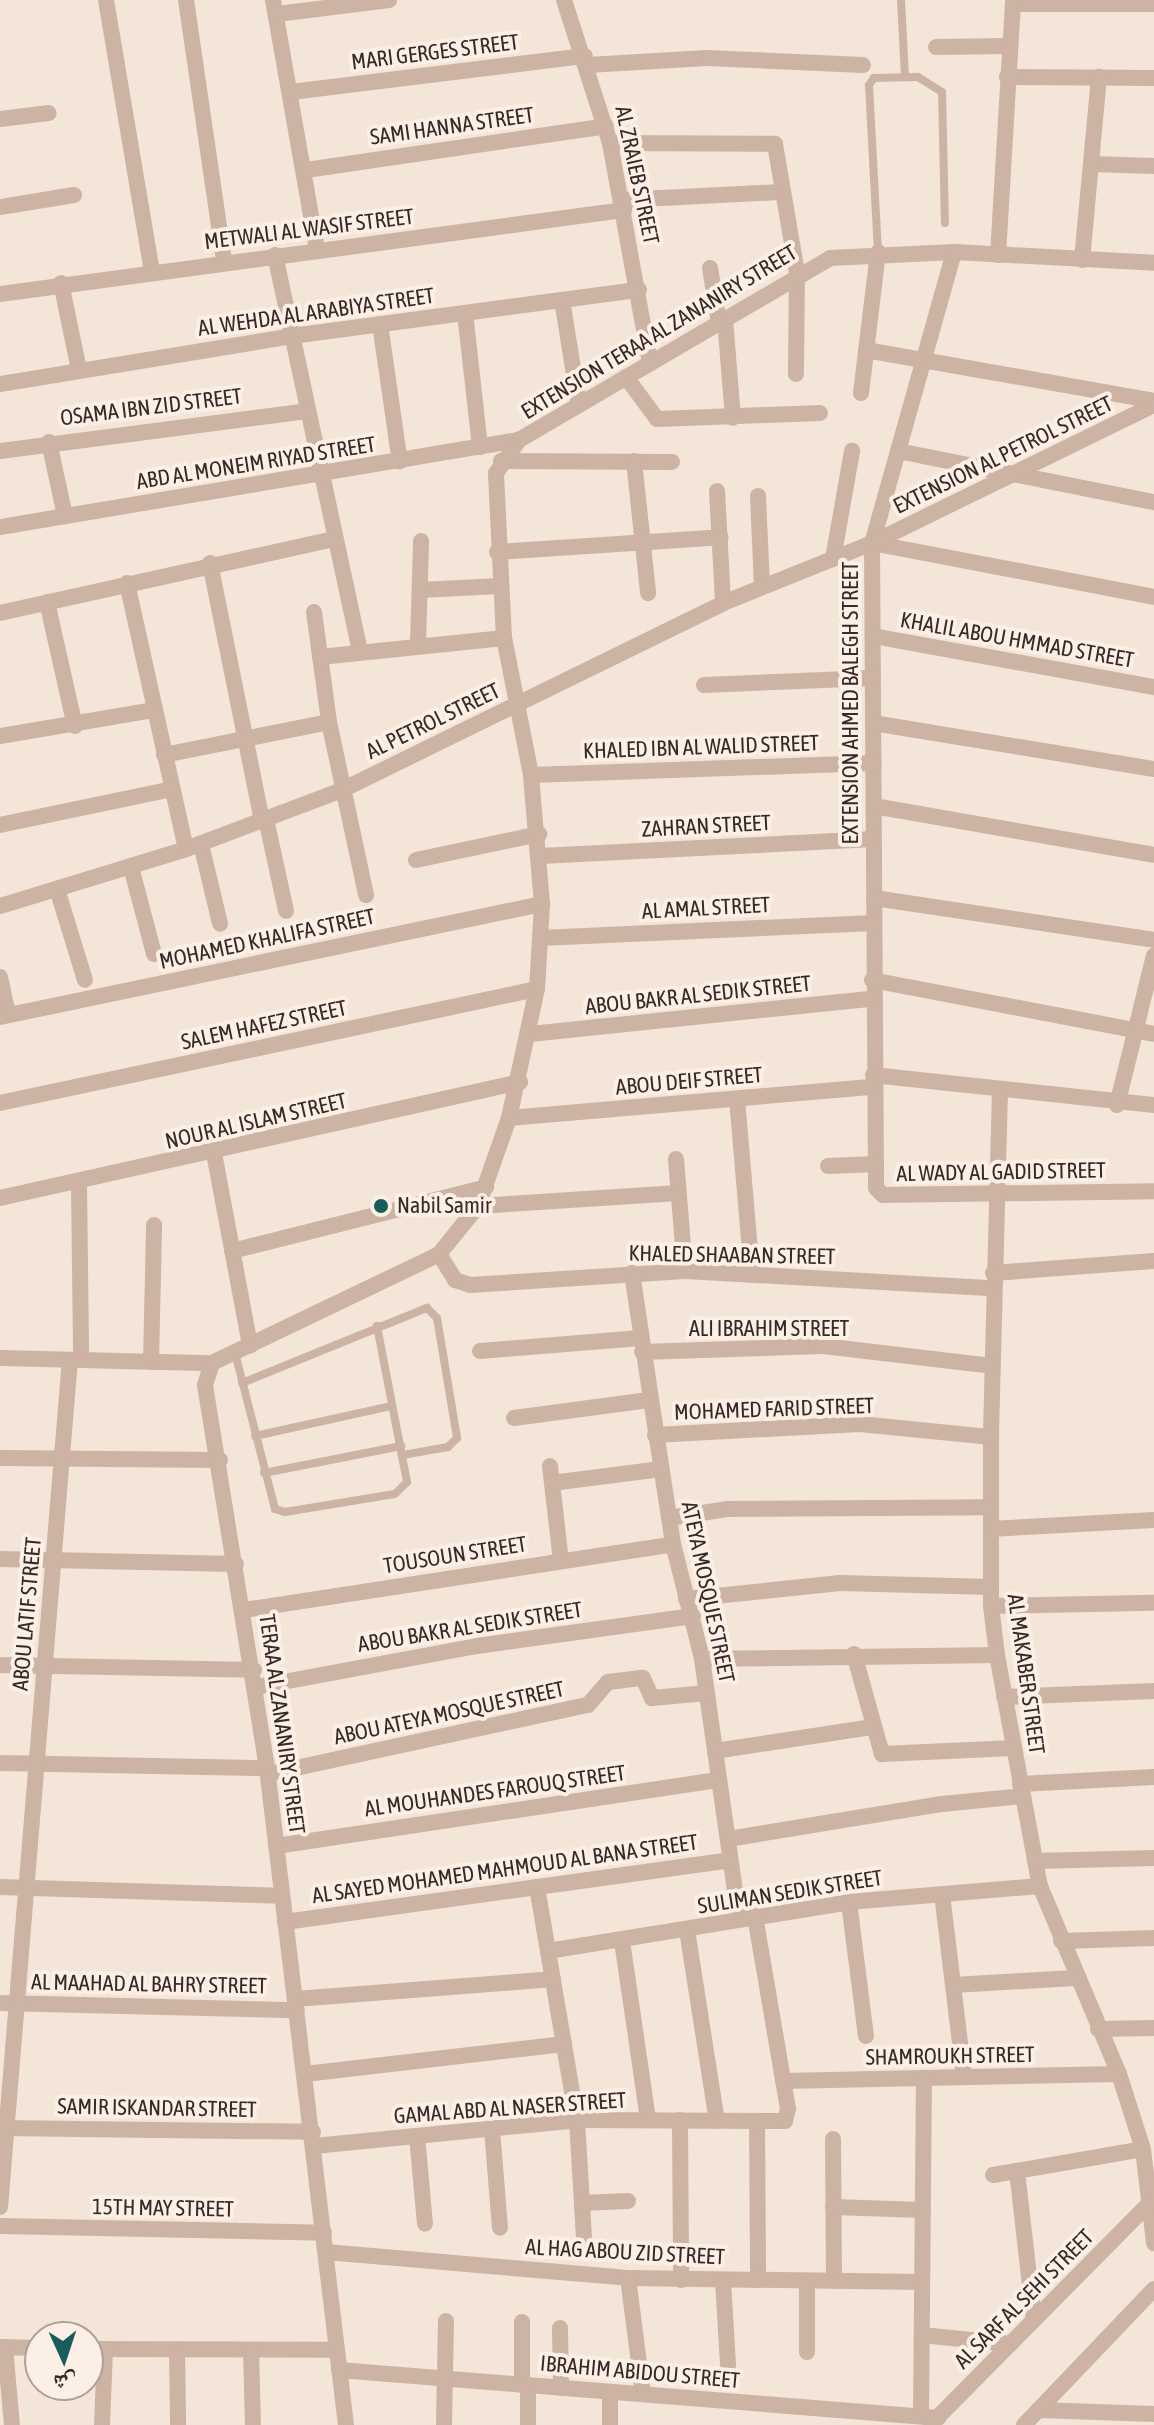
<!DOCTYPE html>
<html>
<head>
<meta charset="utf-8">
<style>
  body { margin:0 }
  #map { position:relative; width:1154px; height:2425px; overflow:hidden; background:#f4e5d9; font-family:"Asap Condensed","Noto Naskh Arabic",sans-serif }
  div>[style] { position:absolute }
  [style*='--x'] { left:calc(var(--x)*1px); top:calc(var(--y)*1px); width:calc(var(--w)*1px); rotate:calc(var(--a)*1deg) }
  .service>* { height:8px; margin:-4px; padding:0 4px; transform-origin:4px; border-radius:4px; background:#cdb3a4 }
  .minor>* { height:16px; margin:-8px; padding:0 8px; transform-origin:8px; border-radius:8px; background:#cdb3a4 }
  .dots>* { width:22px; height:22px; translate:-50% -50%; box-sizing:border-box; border:4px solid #fbefe6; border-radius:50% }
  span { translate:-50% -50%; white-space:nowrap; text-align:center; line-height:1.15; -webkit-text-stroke:8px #fbefe6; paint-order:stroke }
  .street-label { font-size:22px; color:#372a26 }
  .poi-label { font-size:22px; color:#372a26 }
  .left { translate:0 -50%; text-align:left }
  .north { position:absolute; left:24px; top:2321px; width:80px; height:80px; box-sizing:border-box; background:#fbefe6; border:2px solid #ada099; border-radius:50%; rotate:177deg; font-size:22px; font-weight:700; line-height:32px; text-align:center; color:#372a26 }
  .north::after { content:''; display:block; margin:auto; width:28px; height:36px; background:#185c5b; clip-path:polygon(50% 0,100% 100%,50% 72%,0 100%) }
</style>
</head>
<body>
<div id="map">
  <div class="service">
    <div style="--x:901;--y:0;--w:77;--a:87"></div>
    <div style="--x:878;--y:252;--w:167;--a:-93.1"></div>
    <div style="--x:869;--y:85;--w:9;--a:-54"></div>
    <div style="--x:874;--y:78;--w:44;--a:-1.3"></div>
    <div style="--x:918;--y:77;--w:28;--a:32"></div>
    <div style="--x:942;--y:92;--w:131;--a:88.7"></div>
    <div style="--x:235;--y:1353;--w:161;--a:75.6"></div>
    <div style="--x:275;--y:1509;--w:10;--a:17"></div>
    <div style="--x:285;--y:1512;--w:111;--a:-9.3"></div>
    <div style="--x:395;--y:1494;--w:17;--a:-45"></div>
    <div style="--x:407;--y:1482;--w:159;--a:-100.9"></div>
    <div style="--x:242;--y:1383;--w:200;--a:-22.1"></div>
    <div style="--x:427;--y:1308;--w:14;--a:45"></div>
    <div style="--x:437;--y:1318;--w:122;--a:80.5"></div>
    <div style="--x:457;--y:1438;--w:13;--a:135"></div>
    <div style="--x:448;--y:1447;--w:47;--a:170.1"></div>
    <div style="--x:255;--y:1436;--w:140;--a:-12.4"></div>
    <div style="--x:264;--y:1473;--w:140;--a:-11.1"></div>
  </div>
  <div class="minor">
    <div style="--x:106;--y:0;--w:275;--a:80.4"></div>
    <div style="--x:186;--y:0;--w:264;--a:81.7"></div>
    <div style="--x:273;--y:0;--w:254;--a:80"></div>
    <div style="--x:564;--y:0;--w:150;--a:72.2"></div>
    <div style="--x:610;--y:143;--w:224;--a:79.7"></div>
    <div style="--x:1013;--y:4;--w:141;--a:0"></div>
    <div style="--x:277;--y:14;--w:113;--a:-7.1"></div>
    <div style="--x:936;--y:47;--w:73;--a:-0.8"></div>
    <div style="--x:588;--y:65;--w:119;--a:-3.4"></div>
    <div style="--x:707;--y:58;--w:156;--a:2.6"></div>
    <div style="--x:1007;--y:77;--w:147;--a:0.4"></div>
    <div style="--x:291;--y:92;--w:296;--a:-7"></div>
    <div style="--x:0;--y:119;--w:49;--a:-7"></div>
    <div style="--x:610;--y:143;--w:165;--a:0.3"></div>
    <div style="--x:775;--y:144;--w:131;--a:80.3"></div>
    <div style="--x:797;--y:273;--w:101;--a:90.6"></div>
    <div style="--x:1091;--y:164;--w:63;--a:1.8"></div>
    <div style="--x:306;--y:170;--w:303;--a:-8.3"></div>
    <div style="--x:623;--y:200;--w:157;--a:-2.9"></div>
    <div style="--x:0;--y:207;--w:75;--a:-9.2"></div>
    <div style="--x:954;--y:252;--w:302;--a:105.7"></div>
    <div style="--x:872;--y:543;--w:645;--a:89.64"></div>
    <div style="--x:876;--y:1188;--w:10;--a:45"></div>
    <div style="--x:883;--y:1195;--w:271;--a:-0.8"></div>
    <div style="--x:275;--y:255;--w:406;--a:77.9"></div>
    <div style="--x:998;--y:255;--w:255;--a:-86.6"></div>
    <div style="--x:1082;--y:260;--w:184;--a:-84.7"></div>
    <div style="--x:710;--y:268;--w:56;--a:80.7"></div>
    <div style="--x:61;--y:283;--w:89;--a:78.3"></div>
    <div style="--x:0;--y:294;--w:630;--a:-7.67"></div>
    <div style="--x:562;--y:300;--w:106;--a:80.8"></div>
    <div style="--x:465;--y:313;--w:135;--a:83.6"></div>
    <div style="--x:725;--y:319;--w:99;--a:85.4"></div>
    <div style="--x:380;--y:324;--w:139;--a:81.8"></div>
    <div style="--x:866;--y:350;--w:292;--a:10"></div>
    <div style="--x:626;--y:377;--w:52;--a:53.6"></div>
    <div style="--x:657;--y:419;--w:163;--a:-2.1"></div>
    <div style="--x:0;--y:384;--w:296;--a:-9.3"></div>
    <div style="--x:292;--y:336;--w:350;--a:-7.6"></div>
    <div style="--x:861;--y:393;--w:142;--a:-83.1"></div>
    <div style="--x:49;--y:442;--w:76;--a:77.8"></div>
    <div style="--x:0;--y:451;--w:310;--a:-7.4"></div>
    <div style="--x:898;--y:451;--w:261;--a:11.3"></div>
    <div style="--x:501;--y:461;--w:171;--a:0.3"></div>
    <div style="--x:634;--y:461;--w:133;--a:83.9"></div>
    <div style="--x:717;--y:491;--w:112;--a:86.9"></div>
    <div style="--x:758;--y:496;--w:91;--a:87.5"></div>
    <div style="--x:0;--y:527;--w:526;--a:-9.52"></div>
    <div style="--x:872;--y:543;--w:287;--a:10.8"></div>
    <div style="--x:497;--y:552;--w:224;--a:-3.8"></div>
    <div style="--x:833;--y:559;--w:110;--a:-80"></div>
    <div style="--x:210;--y:563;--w:263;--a:78.6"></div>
    <div style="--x:127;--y:583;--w:272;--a:77.5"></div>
    <div style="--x:420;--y:590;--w:80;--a:-2.9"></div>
    <div style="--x:47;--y:602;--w:127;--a:77.3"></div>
    <div style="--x:314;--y:612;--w:111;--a:82.2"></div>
    <div style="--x:329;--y:722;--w:177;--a:77.9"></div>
    <div style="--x:0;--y:613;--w:343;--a:-12.5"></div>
    <div style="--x:873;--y:636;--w:286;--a:10.3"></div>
    <div style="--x:418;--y:644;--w:103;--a:-88.3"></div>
    <div style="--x:320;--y:657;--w:185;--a:-5.9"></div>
    <div style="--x:704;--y:685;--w:169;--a:-2.4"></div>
    <div style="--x:873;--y:723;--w:285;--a:9.3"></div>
    <div style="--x:0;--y:736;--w:155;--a:-9.6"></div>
    <div style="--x:164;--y:755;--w:168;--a:-11.3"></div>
    <div style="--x:531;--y:775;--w:343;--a:-2"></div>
    <div style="--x:874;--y:806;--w:284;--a:9.9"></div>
    <div style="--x:266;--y:819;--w:94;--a:77.7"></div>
    <div style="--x:0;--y:825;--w:176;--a:-11.8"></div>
    <div style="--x:201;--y:844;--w:82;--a:76.6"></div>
    <div style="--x:540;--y:856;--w:334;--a:-2.9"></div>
    <div style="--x:416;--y:860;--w:126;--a:-11.9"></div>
    <div style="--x:131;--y:867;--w:90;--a:75.2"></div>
    <div style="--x:57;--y:889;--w:95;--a:72.9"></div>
    <div style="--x:874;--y:898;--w:283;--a:8.5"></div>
    <div style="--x:0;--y:906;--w:195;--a:-17"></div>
    <div style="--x:186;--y:849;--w:167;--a:-20.7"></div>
    <div style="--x:342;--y:790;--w:424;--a:-26.1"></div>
    <div style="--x:723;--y:603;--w:161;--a:-21.9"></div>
    <div style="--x:872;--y:543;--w:314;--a:-26.1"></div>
    <div style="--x:541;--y:938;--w:333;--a:-2.6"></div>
    <div style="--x:0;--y:977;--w:39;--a:78"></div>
    <div style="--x:872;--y:980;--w:287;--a:10.8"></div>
    <div style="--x:0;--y:1017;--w:554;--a:-11.78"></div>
    <div style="--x:530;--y:1034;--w:343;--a:-5.9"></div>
    <div style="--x:873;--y:1075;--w:283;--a:6.1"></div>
    <div style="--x:1000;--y:1090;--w:347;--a:91.5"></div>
    <div style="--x:991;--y:1437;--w:169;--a:90"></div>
    <div style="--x:991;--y:1606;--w:49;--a:83"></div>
    <div style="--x:997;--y:1655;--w:235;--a:79.5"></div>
    <div style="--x:1040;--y:1886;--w:204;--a:67.2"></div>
    <div style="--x:1119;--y:2074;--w:79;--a:72.3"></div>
    <div style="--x:1143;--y:2149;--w:95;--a:83.3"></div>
    <div style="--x:737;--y:1099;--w:175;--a:85.1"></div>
    <div style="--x:0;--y:1103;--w:549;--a:-11.99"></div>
    <div style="--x:1117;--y:1105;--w:154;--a:-76.1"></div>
    <div style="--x:509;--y:1118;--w:365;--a:-4.9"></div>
    <div style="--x:214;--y:1153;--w:196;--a:79.4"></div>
    <div style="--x:676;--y:1159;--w:112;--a:85.4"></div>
    <div style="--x:828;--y:1166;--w:48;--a:-2.4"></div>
    <div style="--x:79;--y:1184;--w:176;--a:89.3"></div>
    <div style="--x:0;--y:1198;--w:533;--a:-12.58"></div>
    <div style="--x:478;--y:1206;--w:201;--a:-3.7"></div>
    <div style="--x:232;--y:1251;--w:262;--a:-14.1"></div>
    <div style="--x:439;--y:1254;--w:31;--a:58"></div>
    <div style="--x:455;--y:1280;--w:16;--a:18"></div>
    <div style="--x:470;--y:1285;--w:215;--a:-3.7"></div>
    <div style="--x:685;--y:1271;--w:308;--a:3.2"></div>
    <div style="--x:632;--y:1273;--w:274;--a:81.4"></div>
    <div style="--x:673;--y:1544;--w:119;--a:75.8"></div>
    <div style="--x:702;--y:1659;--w:263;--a:81.9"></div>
    <div style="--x:993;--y:1273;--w:161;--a:-4.3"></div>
    <div style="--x:480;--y:1351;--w:161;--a:-4.6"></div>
    <div style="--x:642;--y:1352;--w:181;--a:-1.9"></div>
    <div style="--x:823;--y:1346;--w:170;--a:6.7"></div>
    <div style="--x:0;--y:1358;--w:212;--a:1.4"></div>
    <div style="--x:151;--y:1362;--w:137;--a:-88.7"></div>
    <div style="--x:514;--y:1418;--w:136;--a:-7.6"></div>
    <div style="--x:655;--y:1435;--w:205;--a:-3.1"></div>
    <div style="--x:860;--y:1424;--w:132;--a:5.7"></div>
    <div style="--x:0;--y:1458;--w:220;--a:0.5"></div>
    <div style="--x:550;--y:1466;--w:96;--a:83.4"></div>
    <div style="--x:552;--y:1483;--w:110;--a:-7.3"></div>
    <div style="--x:669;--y:1518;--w:60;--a:-8.7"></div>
    <div style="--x:728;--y:1509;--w:263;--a:-0.4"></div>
    <div style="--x:991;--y:1529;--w:163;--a:-3.2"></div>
    <div style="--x:0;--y:1559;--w:236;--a:1.2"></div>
    <div style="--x:686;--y:1599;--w:155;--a:-5.9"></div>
    <div style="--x:840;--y:1583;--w:151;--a:1.5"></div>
    <div style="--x:991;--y:1606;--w:163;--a:-1.1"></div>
    <div style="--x:244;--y:1610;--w:434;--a:-8.7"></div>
    <div style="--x:854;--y:1654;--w:104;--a:74.4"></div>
    <div style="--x:882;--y:1754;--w:131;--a:-2.6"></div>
    <div style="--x:702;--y:1659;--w:295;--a:-0.8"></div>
    <div style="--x:0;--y:1665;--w:254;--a:1.1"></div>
    <div style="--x:256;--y:1687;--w:225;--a:-10.5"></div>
    <div style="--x:477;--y:1646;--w:218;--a:-7.9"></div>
    <div style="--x:1004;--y:1697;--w:150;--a:-2.3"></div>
    <div style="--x:715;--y:1751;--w:158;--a:-8.7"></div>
    <div style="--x:0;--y:1763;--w:267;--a:1.1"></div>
    <div style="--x:268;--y:1774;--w:327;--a:-12.2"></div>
    <div style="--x:588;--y:1705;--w:30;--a:-49"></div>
    <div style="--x:608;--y:1682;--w:35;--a:-7"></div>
    <div style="--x:643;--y:1678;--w:22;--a:66"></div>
    <div style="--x:652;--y:1698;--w:55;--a:-5.2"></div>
    <div style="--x:1020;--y:1784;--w:134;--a:-3"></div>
    <div style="--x:728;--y:1839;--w:217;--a:-9.3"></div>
    <div style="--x:942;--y:1804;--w:81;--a:-5.6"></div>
    <div style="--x:276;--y:1846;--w:448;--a:-8.5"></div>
    <div style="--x:1035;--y:1861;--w:119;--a:-1.4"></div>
    <div style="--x:0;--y:1887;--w:282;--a:1.8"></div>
    <div style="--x:537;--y:1887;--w:236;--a:80.3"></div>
    <div style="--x:577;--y:2120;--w:117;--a:86.6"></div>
    <div style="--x:942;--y:1894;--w:184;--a:83.1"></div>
    <div style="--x:849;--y:1902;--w:135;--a:82.8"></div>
    <div style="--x:285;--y:1922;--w:449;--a:-7.9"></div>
    <div style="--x:687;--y:1930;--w:193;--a:81.1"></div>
    <div style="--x:622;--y:1941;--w:181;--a:81.7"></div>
    <div style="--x:1061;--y:1941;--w:93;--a:-1.8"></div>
    <div style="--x:548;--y:1951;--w:305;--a:-9.2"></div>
    <div style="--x:849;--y:1902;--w:192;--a:-4.8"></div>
    <div style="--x:953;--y:1985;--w:122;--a:-3.3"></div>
    <div style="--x:295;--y:1999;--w:259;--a:-4.4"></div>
    <div style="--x:0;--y:2003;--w:297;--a:1.4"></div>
    <div style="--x:1098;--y:2029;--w:56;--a:-1"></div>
    <div style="--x:305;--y:2074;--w:261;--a:-6.6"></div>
    <div style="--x:783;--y:2081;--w:336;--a:-1.2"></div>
    <div style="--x:680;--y:2120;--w:160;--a:89.6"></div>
    <div style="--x:757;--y:2122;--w:158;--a:89.6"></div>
    <div style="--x:0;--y:2128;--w:313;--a:0.7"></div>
    <div style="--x:492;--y:2129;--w:99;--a:85.4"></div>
    <div style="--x:417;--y:2136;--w:88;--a:84.8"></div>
    <div style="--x:833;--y:2139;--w:142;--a:89.6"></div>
    <div style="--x:314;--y:2146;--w:264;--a:-5.6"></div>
    <div style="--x:577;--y:2120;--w:208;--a:0.3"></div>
    <div style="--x:785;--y:2121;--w:12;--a:-76"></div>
    <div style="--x:788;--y:2109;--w:196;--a:-99.7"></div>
    <div style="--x:1017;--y:2171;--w:150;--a:83.5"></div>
    <div style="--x:993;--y:2175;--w:152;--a:-9.8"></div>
    <div style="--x:582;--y:2203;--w:46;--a:-2.5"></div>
    <div style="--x:0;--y:2207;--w:850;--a:-85.28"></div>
    <div style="--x:833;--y:2207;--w:90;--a:1.9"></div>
    <div style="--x:0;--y:2226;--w:324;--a:1.2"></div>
    <div style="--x:326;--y:2252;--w:303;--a:4.9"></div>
    <div style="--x:628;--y:2278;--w:294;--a:0.8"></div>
    <div style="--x:628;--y:2278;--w:117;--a:82.6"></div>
    <div style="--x:723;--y:2280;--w:85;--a:86.6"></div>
    <div style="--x:807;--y:2281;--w:71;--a:90"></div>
    <div style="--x:522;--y:2322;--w:63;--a:90"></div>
    <div style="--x:560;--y:2328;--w:60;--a:89"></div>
    <div style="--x:922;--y:2335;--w:89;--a:5.8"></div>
    <div style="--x:0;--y:2347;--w:40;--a:1.4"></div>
    <div style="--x:5;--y:2347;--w:78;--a:84.9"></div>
    <div style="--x:88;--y:2349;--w:249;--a:0.2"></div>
    <div style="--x:177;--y:2349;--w:76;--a:89.2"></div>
    <div style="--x:251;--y:2350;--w:75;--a:88.5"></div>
    <div style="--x:339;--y:2370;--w:601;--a:4.58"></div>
    <div style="--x:528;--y:2385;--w:40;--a:90"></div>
    <div style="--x:610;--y:2392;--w:33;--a:90"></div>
    <div style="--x:1038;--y:2410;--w:116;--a:2"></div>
    <div style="--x:921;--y:2416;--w:338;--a:-89.5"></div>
    <div style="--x:931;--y:2424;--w:310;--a:-45.3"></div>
    <div style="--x:102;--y:2425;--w:76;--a:-87.7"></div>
    <div style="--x:346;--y:2425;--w:662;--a:-96.86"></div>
    <div style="--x:267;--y:1768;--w:388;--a:-99.2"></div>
    <div style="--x:205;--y:1385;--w:23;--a:-72"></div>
    <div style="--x:212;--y:1363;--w:252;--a:-25.6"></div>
    <div style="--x:439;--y:1254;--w:62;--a:-50.9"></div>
    <div style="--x:478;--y:1206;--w:93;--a:-70.6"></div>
    <div style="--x:509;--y:1118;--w:132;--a:-77.8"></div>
    <div style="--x:537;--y:989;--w:85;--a:-86.6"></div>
    <div style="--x:542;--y:904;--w:129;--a:-94.9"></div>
    <div style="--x:531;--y:775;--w:140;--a:-101.1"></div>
    <div style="--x:504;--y:638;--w:165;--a:-92.8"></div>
    <div style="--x:496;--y:473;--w:40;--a:-55.1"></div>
    <div style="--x:519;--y:440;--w:360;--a:-30.3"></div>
    <div style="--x:830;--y:258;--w:124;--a:-2.8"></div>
    <div style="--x:954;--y:252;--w:200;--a:3.1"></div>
    <div style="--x:444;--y:2425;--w:104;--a:-88.9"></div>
    <div style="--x:1024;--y:2425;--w:188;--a:-46.3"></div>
  </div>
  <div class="dots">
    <div style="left:381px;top:1206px;background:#185c5b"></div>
  </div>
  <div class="street-label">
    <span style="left:435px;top:52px;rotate:-7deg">MARI GERGES STREET</span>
    <span style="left:452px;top:126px;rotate:-8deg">SAMI HANNA STREET</span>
    <span style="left:637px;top:175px;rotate:78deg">AL ZRAIEB STREET</span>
    <span style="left:309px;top:229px;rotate:-7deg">METWALI AL WASIF STREET</span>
    <span style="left:316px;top:312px;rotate:-8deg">AL WEHDA AL ARABIYA STREET</span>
    <span style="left:659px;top:332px;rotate:-31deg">EXTENSION TERAA AL ZANANIRY STREET</span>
    <span style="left:151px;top:407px;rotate:-7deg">OSAMA IBN ZID STREET</span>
    <span style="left:1003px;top:455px;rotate:-26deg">EXTENSION AL PETROL STREET</span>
    <span style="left:256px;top:463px;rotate:-9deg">ABD AL MONEIM RIYAD STREET</span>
    <span style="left:1017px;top:640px;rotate:10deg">KHALIL ABOU HMMAD STREET</span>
    <span style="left:851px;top:703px;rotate:-90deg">EXTENSION AHMED BALEGH STREET</span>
    <span style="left:433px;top:721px;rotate:-26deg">AL PETROL STREET</span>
    <span style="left:701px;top:747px;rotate:-2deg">KHALED IBN AL WALID STREET</span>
    <span style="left:706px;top:826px;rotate:-3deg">ZAHRAN STREET</span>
    <span style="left:706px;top:908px;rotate:-3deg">AL AMAL STREET</span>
    <span style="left:267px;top:939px;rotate:-12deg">MOHAMED KHALIFA STREET</span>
    <span style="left:698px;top:995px;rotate:-6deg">ABOU BAKR AL SEDIK STREET</span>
    <span style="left:264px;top:1025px;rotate:-12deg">SALEM HAFEZ STREET</span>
    <span style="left:689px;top:1081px;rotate:-5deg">ABOU DEIF STREET</span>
    <span style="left:256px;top:1121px;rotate:-13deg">NOUR AL ISLAM STREET</span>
    <span style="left:1001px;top:1172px;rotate:-1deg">AL WADY AL GADID STREET</span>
    <span style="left:732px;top:1255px;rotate:1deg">KHALED SHAABAN STREET</span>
    <span style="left:769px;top:1329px">ALI IBRAHIM STREET</span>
    <span style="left:774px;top:1409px;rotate:-2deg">MOHAMED FARID STREET</span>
    <span style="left:455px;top:1555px;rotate:-9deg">TOUSOUN STREET</span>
    <span style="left:708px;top:1592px;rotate:78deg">ATEYA MOSQUE STREET</span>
    <span style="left:27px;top:1614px;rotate:-85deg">ABOU LATIF STREET</span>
    <span style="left:470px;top:1627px;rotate:-9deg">ABOU BAKR AL SEDIK STREET</span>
    <span style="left:1026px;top:1674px;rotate:82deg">AL MAKABER STREET</span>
    <span style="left:449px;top:1713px;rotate:-12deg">ABOU ATEYA MOSQUE STREET</span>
    <span style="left:282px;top:1724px;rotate:82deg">TERAA AL ZANANIRY STREET</span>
    <span style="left:495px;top:1791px;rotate:-8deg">AL MOUHANDES FAROUQ STREET</span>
    <span style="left:505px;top:1869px;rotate:-8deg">AL SAYED MOHAMED MAHMOUD AL BANA STREET</span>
    <span style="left:790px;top:1892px;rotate:-9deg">SULIMAN SEDIK STREET</span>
    <span style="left:149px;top:1984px;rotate:1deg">AL MAAHAD AL BAHRY STREET</span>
    <span style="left:950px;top:2056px;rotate:-1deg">SHAMROUKH STREET</span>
    <span style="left:157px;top:2108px;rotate:1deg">SAMIR ISKANDAR STREET</span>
    <span style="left:510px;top:2108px;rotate:-4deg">GAMAL ABD AL NASER STREET</span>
    <span style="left:163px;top:2208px;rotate:1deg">15TH MAY STREET</span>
    <span style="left:625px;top:2252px;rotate:3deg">AL HAG ABOU ZID STREET</span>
    <span style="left:1024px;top:2299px;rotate:-45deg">AL SARF AL SEHI STREET</span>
    <span style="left:640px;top:2372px;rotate:5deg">IBRAHIM ABIDOU STREET</span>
  </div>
  <div class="poi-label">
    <span class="left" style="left:397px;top:1206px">Nabil Samir</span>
  </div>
  <div class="north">ش</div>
</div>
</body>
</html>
